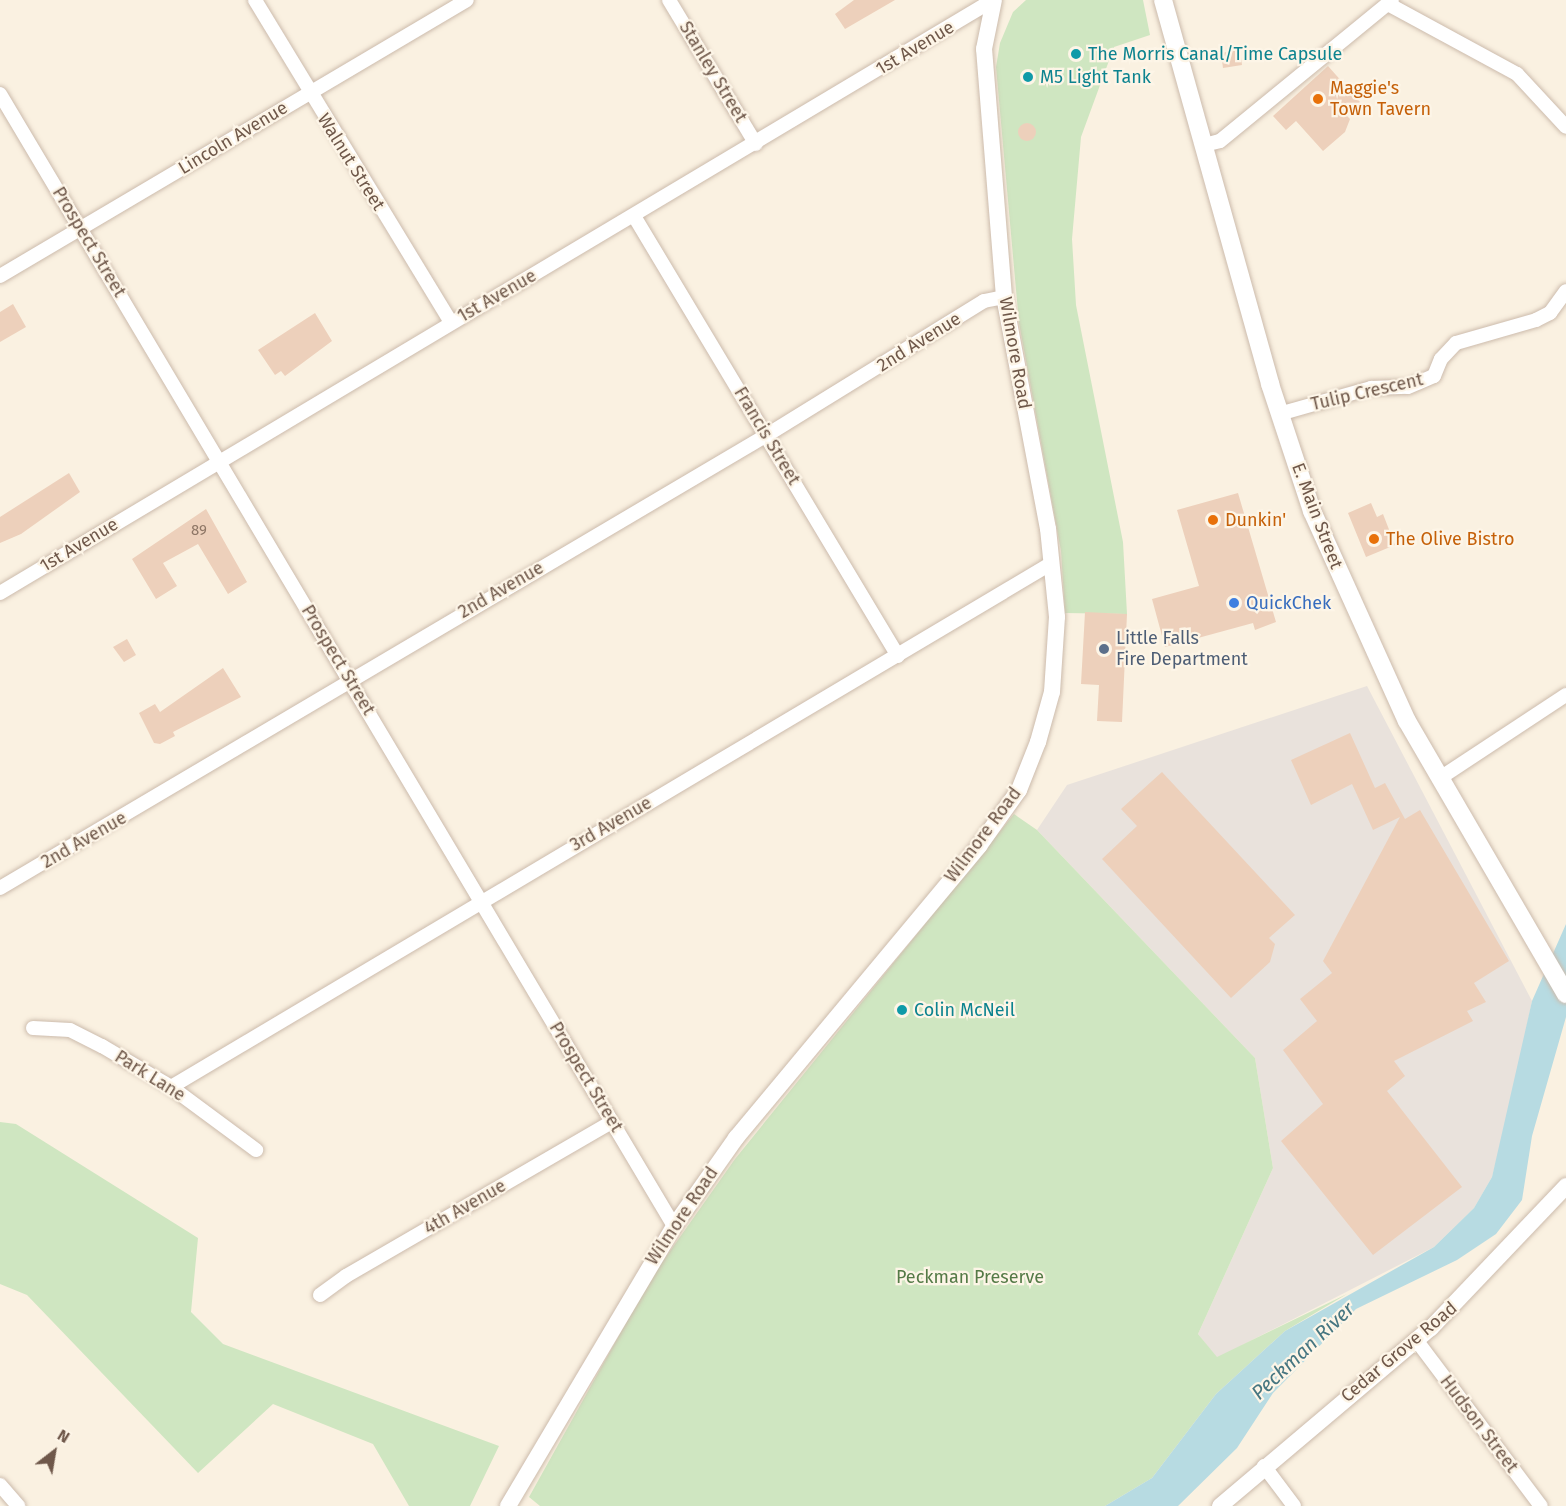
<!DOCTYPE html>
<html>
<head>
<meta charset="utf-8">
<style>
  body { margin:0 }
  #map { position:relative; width:1566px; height:1506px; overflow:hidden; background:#faf1e1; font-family:"Fira Sans",sans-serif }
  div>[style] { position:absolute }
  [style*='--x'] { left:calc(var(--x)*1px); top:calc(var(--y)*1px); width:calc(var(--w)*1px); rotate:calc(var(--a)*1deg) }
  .industrial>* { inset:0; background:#e9e2dc }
  .green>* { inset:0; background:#cfe6c1 }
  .water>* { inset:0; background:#b7dbe2 }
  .building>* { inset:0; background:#edd0bb }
  .round { border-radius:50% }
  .roads { filter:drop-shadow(0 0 2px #ccbbac) drop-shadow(0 0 2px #ccbbac) }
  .minor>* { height:14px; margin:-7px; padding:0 7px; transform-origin:7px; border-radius:7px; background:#fff }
  .tertiary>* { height:16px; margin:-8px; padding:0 8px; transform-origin:8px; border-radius:8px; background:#fff }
  .secondary>* { height:18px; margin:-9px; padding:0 9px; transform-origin:9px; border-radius:9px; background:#fff }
  .dots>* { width:16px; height:16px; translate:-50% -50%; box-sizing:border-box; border:3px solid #fdf5e7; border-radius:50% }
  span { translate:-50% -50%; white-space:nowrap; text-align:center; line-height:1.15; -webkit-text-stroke:4.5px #fdf5e7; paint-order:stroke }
  .number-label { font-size:15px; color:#8e7666 }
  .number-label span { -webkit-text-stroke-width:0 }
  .street-label { font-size:18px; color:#6f584a }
  .culture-label { font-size:18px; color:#0d838f }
  .left { translate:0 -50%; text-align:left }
  .food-label { font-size:18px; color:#c56008 }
  .shop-label { font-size:18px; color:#366cbe }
  .service-label { font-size:18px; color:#4e5e75 }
  .park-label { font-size:18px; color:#547a46 }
  .water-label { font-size:20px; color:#467681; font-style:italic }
  .north { position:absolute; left:24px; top:1422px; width:60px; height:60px; -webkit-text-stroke:4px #fdf5e7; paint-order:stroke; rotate:31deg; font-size:16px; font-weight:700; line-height:24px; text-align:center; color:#6f584a }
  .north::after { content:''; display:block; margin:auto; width:21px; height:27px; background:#6f584a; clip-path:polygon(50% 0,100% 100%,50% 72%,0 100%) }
</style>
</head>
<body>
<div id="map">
  <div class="industrial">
    <div style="clip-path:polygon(1367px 686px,1532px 1001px,1508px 1117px,1492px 1177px,1474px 1208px,1434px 1247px,1217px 1358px,1198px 1334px,1273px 1168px,1255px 1058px,1037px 830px,1067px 785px)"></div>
  </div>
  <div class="green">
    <div style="clip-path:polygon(1026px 0,1143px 0,1150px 35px,1114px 47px,1081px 137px,1072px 239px,1076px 305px,1123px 542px,1127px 614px,1065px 613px,1061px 551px,1019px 323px,996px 67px,1000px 43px,1013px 12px)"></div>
    <div style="clip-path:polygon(1014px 814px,1037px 830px,1255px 1058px,1273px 1168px,1198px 1334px,1217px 1357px,1347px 1294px,1285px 1331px,1216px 1394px,1152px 1478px,1105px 1506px,540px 1506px,529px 1497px,651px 1278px,735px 1159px)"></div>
    <div style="clip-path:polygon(0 1122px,16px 1124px,198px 1238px,191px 1312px,223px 1344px,499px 1446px,470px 1506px,409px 1506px,373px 1444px,273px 1404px,198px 1473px,27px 1295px,0 1284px)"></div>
  </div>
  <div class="water">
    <div style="clip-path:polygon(1566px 924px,1566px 1017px,1532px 1136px,1522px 1200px,1496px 1234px,1457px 1260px,1356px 1309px,1273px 1393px,1237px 1448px,1178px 1506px,1055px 1506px,1105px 1506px,1152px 1478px,1216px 1394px,1285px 1331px,1434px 1247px,1474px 1208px,1492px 1177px,1532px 1001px)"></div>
  </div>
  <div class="building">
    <div style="clip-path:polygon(854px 0,895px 0,845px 29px,835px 14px)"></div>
    <div style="clip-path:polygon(1240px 50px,1242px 65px,1223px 68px,1221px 53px)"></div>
    <div style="clip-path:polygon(1328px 66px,1360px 102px,1346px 115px,1350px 119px,1345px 132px,1323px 151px,1296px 121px,1286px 130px,1273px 116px)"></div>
    <div class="round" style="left:1018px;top:123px;width:18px;height:18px"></div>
    <div style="clip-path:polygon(13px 304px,26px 327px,0 342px,0 312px)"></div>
    <div style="clip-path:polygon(315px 313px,332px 341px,285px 376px,281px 371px,275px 375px,258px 350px)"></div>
    <div style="clip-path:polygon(69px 473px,80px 492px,21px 534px,0 543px,0 517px)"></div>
    <div style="clip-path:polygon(1238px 493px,1276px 622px,1255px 630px,1253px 623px,1165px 647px,1152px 599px,1199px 586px,1177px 510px)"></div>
    <div style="clip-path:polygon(1371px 503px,1377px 517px,1383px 514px,1395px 545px,1366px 557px,1348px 513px)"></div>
    <div style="clip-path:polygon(206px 509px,247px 582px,228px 594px,198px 544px,163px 563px,177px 586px,156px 599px,132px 559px)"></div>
    <div style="clip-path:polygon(1085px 612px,1127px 614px,1122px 722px,1097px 721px,1099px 685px,1081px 684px)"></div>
    <div style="clip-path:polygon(127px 639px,136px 655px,124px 662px,113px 647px)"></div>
    <div style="clip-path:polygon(223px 668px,241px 697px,173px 732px,175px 736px,160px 744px,154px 743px,139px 713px,155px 704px,160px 712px)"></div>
    <div style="clip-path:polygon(1350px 733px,1375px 788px,1385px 783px,1405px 819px,1420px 810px,1509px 961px,1474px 983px,1486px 1002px,1467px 1011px,1473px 1021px,1394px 1061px,1405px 1076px,1387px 1091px,1462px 1187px,1373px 1255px,1281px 1141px,1323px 1104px,1283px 1050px,1317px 1021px,1300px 999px,1332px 973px,1323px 961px,1400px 817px,1373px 830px,1352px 784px,1311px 805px,1291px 760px)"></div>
    <div style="clip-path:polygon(1162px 772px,1295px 915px,1269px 938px,1275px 944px,1270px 962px,1231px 998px,1102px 859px,1137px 826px,1121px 809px)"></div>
  </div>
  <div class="roads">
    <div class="minor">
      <div style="--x:255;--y:0;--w:377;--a:58.7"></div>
      <div style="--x:669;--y:0;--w:168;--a:58.9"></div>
      <div style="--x:1388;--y:4;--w:147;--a:28.5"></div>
      <div style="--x:1517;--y:74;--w:72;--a:47.2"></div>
      <div style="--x:0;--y:94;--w:1317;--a:59.23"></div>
      <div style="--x:1204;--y:145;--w:16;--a:-14"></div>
      <div style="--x:1220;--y:141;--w:222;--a:-39.3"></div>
      <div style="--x:634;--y:216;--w:513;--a:59.04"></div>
      <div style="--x:0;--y:276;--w:542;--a:-30.58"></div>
      <div style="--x:1279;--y:414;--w:96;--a:-15.8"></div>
      <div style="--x:1371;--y:388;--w:37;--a:-2"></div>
      <div style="--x:1408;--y:387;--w:28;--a:-23"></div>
      <div style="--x:1434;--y:376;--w:18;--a:-68"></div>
      <div style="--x:1441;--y:359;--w:22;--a:-47"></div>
      <div style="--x:1456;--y:343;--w:83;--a:-16"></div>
      <div style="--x:1536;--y:320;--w:16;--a:-27"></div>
      <div style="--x:1550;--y:313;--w:27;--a:-54"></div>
      <div style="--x:0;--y:593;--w:1157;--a:-30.84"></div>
      <div style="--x:1440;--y:778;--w:151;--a:-33.4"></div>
      <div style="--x:0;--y:888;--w:891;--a:-30.57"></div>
      <div style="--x:767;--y:435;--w:255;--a:-31.7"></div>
      <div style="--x:984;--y:301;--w:20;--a:-11"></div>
      <div style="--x:33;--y:1028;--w:37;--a:3"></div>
      <div style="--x:70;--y:1030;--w:36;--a:27"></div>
      <div style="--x:102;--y:1046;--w:80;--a:30.7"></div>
      <div style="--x:171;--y:1087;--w:106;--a:36.5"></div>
      <div style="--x:171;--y:1087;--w:1025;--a:-30.74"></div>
      <div style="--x:320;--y:1295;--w:32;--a:-36"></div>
      <div style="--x:346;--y:1276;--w:307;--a:-30.1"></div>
      <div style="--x:1417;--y:1341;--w:206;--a:53.1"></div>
      <div style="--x:1264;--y:1466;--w:50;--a:53.1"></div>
      <div style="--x:0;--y:1485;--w:28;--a:49"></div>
    </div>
    <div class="tertiary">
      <div style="--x:508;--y:1506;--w:326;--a:-59.3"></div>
      <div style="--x:674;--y:1226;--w:108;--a:-54.8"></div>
      <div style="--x:736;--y:1138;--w:380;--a:-50.2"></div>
      <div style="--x:979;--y:846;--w:69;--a:-54.5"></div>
      <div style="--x:1019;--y:790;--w:52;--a:-68.4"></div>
      <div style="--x:1038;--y:742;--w:52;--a:-74.4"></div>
      <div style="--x:1052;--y:692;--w:75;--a:-86.2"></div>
      <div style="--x:1057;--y:617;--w:88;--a:-95.8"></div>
      <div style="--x:1048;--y:529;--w:236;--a:-100.7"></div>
      <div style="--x:1004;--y:297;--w:249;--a:-94.6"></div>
      <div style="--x:984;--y:49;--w:50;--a:-78.5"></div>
      <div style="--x:1220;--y:1506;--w:276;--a:-40.2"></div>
      <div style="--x:1431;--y:1328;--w:196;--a:-46.4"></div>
    </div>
    <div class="secondary">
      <div style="--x:1163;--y:0;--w:399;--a:74.4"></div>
      <div style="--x:1270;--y:384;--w:134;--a:71.7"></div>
      <div style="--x:1312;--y:511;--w:230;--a:65.7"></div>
      <div style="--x:1407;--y:721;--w:316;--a:59.8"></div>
    </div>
  </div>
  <div class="dots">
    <div style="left:1076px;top:54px;background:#0f9aa8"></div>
    <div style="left:1028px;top:77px;background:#0f9aa8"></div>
    <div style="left:1318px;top:99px;background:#e8710a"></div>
    <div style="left:1213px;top:520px;background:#e8710a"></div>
    <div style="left:1374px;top:539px;background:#e8710a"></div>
    <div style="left:1234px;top:603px;background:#3f7fe0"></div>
    <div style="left:1104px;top:649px;background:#5c6f8a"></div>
    <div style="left:902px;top:1010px;background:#0f9aa8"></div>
  </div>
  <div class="number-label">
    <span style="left:199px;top:531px">89</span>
  </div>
  <div class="street-label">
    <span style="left:915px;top:48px;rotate:-31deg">1st Avenue</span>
    <span style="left:713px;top:72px;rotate:59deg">Stanley Street</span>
    <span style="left:233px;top:138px;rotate:-31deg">Lincoln Avenue</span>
    <span style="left:351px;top:162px;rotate:58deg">Walnut Street</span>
    <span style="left:89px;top:242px;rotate:59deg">Prospect Street</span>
    <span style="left:497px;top:296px;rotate:-30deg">1st Avenue</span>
    <span style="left:919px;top:342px;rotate:-32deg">2nd Avenue</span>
    <span style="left:1015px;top:353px;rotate:80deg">Wilmore Road</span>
    <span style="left:1367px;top:392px;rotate:-13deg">Tulip Crescent</span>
    <span style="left:767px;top:436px;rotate:59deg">Francis Street</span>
    <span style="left:1317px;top:516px;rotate:69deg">E. Main Street</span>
    <span style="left:79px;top:545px;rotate:-31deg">1st Avenue</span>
    <span style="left:501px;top:590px;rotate:-30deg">2nd Avenue</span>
    <span style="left:338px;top:660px;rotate:59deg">Prospect Street</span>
    <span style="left:611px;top:824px;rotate:-30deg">3rd Avenue</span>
    <span style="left:983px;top:835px;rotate:-53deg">Wilmore Road</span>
    <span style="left:84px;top:840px;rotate:-30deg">2nd Avenue</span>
    <span style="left:150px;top:1076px;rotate:32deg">Park Lane</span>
    <span style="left:586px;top:1077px;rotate:59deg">Prospect Street</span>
    <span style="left:465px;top:1207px;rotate:-30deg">4th Avenue</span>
    <span style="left:682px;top:1216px;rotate:-56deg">Wilmore Road</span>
    <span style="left:1399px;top:1352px;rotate:-40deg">Cedar Grove Road</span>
    <span style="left:1479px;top:1424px;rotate:53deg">Hudson Street</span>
  </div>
  <div class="culture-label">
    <span class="left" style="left:1088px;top:54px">The Morris Canal/Time Capsule</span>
    <span class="left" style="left:1040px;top:77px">M5 Light Tank</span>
    <span class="left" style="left:914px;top:1010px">Colin McNeil</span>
  </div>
  <div class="food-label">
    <span class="left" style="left:1330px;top:99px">Maggie's<br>Town Tavern</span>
    <span class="left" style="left:1225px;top:520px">Dunkin'</span>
    <span class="left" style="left:1386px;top:539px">The Olive Bistro</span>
  </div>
  <div class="shop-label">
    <span class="left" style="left:1246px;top:603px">QuickChek</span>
  </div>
  <div class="service-label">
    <span class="left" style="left:1116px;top:649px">Little Falls<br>Fire Department</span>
  </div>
  <div class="park-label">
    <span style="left:970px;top:1277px">Peckman Preserve</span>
  </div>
  <div class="water-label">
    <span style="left:1303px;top:1351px;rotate:-43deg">Peckman River</span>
  </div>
  <div class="north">N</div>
</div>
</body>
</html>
